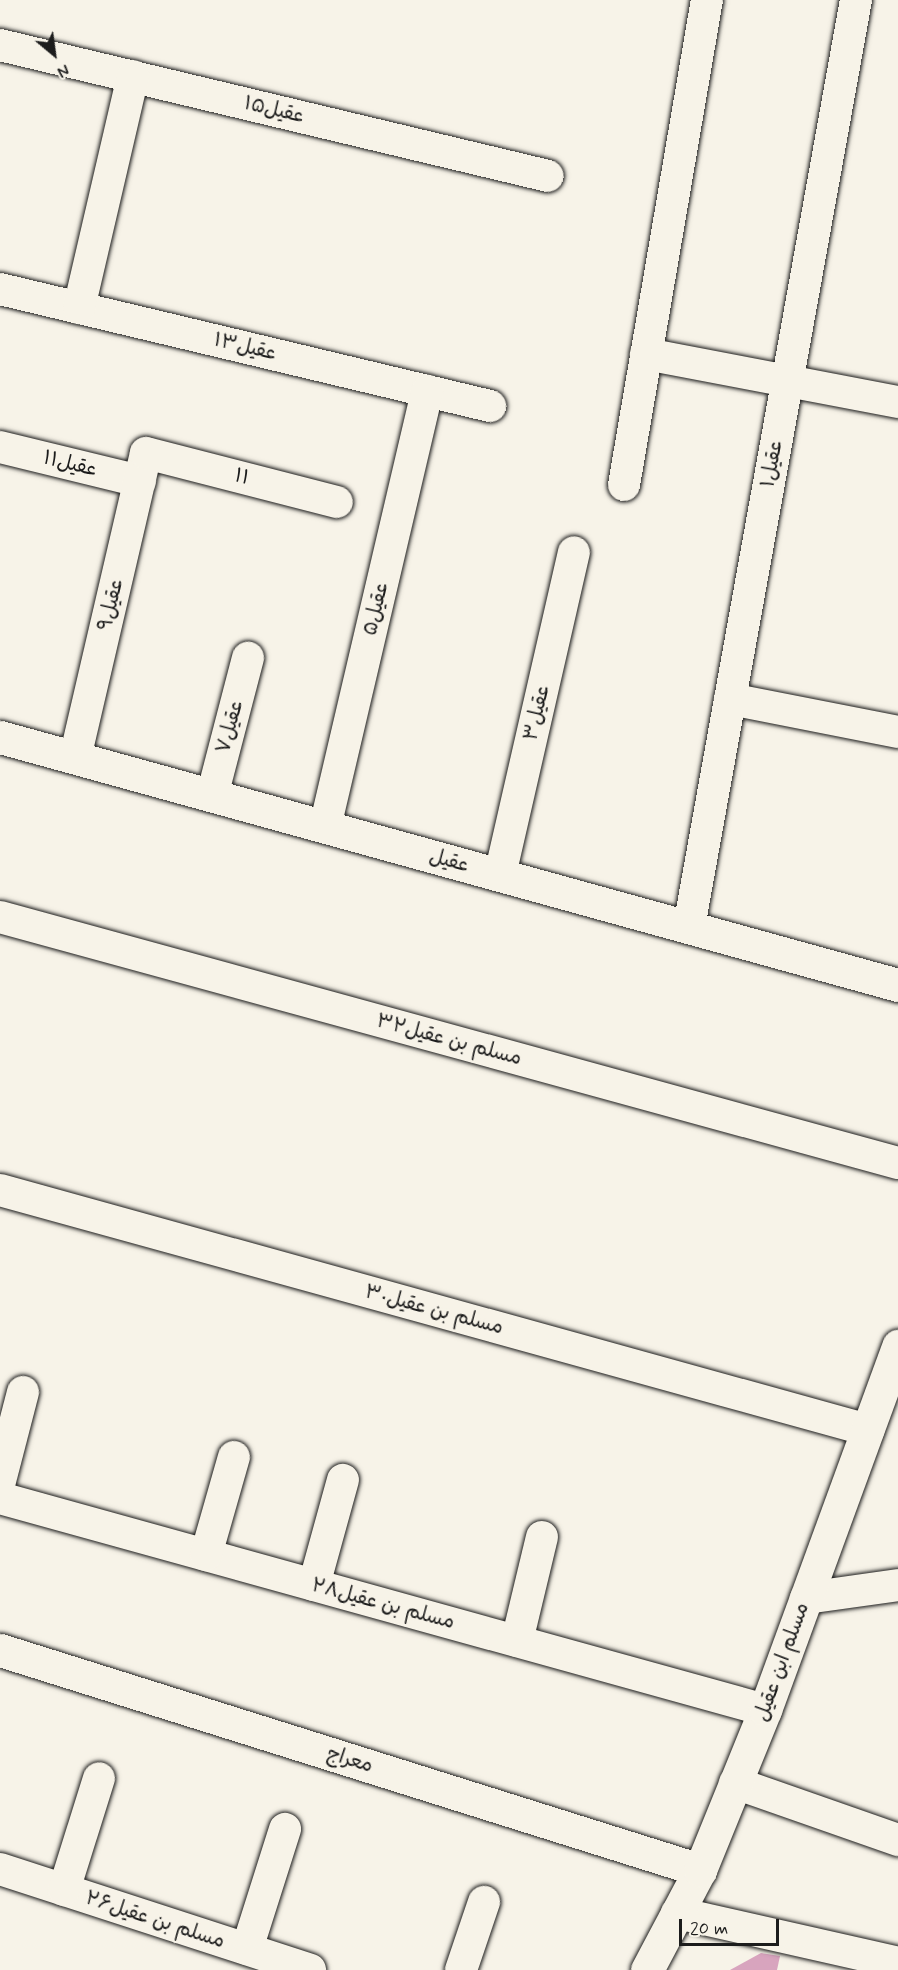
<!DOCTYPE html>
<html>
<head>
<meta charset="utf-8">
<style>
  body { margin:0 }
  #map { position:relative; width:898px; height:1970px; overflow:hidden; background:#f7f3e8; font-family:Mynerve,"Playpen Sans Arabic",sans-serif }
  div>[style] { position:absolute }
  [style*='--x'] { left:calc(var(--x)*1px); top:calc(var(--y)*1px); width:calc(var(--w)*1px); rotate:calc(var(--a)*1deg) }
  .building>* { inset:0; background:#d8a4be }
  .roads { filter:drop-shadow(0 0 2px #1c1c1c) drop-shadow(0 0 2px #1c1c1c) }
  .street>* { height:32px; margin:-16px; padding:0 16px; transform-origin:16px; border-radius:16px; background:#f7f3e8 }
  .secondary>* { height:33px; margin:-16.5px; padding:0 16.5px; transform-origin:16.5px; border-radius:16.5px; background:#f7f3e8 }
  span { translate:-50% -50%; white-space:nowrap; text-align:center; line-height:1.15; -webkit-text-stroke:4.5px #f7f3e8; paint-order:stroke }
  .street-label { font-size:20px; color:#1c1c1c }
  .north { position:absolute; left:24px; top:24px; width:60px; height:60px; -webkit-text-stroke:4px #f7f3e8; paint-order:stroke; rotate:151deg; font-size:16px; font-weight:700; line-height:24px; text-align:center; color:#1c1c1c }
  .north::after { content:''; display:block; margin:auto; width:21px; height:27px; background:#1c1c1c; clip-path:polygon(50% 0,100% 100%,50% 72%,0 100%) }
  .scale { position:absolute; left:679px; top:1919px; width:100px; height:27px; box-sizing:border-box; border:3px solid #1c1c1c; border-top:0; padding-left:8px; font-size:18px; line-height:21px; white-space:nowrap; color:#1c1c1c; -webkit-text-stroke:4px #f7f3e8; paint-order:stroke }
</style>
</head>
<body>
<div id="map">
  <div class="building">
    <div style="clip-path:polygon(761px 1953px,780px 1956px,777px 1970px,730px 1970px)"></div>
  </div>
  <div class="roads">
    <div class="street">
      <div style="--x:0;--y:45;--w:563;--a:13.44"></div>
      <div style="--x:0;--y:289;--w:504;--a:13.43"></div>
      <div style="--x:79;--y:308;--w:238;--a:-76.9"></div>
      <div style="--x:646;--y:354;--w:257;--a:10.8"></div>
      <div style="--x:0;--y:447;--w:144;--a:13.7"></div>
      <div style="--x:624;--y:485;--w:492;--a:-80.3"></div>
      <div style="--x:730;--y:699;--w:171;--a:11.1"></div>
      <div style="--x:75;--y:758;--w:313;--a:-76.9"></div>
      <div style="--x:146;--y:453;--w:197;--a:14.4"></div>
      <div style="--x:212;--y:796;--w:143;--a:-75.4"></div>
      <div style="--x:325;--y:827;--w:448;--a:-76.8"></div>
      <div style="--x:500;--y:875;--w:331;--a:-77.1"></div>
      <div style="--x:0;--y:917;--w:931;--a:15.32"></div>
      <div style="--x:689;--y:927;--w:942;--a:-79.79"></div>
      <div style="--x:0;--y:1190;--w:901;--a:15.46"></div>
      <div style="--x:0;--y:1481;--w:92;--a:-75.5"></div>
      <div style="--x:0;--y:1498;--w:794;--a:15.49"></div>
      <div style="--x:206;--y:1555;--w:102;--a:-74.1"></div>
      <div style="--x:314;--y:1585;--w:109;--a:-74.6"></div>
      <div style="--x:806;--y:1598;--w:93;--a:-8"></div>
      <div style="--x:517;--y:1641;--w:107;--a:-76.5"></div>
      <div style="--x:735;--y:1783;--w:173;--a:19.3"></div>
      <div style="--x:0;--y:1869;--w:326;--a:18"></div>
      <div style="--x:64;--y:1890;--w:117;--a:-72.6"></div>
      <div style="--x:677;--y:1913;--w:227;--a:12.7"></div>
      <div style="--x:247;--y:1949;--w:126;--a:-72.4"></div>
      <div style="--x:461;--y:1970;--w:72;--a:-71.3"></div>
    </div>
    <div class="secondary">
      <div style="--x:0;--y:737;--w:932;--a:15.44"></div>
      <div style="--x:0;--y:1650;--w:734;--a:17.45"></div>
      <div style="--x:647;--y:1970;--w:113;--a:-62.1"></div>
      <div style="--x:700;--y:1870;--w:173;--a:-67.9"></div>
      <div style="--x:765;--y:1710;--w:388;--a:-69.9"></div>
    </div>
  </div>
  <div class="street-label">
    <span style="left:274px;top:110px;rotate:13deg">عقیل۱۵</span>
    <span style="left:245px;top:347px;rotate:13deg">عقیل۱۳</span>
    <span style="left:70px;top:464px;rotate:14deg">عقیل۱۱</span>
    <span style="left:772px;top:464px;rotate:-80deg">عقیل۱</span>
    <span style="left:242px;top:477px;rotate:15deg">۱۱</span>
    <span style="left:111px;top:605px;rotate:-77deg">عقیل۹</span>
    <span style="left:376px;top:609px;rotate:-77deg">عقیل۵</span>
    <span style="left:537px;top:713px;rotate:-77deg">عقیل۳</span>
    <span style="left:230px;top:727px;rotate:-75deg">عقیل۷</span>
    <span style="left:449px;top:861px;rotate:15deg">عقیل</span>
    <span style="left:449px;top:1040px;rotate:15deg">مسلم بن عقیل۳۲</span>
    <span style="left:434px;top:1310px;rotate:15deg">مسلم بن عقیل۳۰</span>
    <span style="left:383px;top:1604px;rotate:15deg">مسلم بن عقیل۲۸</span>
    <span style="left:782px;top:1662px;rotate:-70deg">مسلم ابن عقیل</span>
    <span style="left:350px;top:1760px;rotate:17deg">معراج</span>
    <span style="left:155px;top:1920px;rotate:18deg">مسلم بن عقیل۲۶</span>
  </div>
  <div class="north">N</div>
  <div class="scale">20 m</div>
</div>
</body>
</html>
